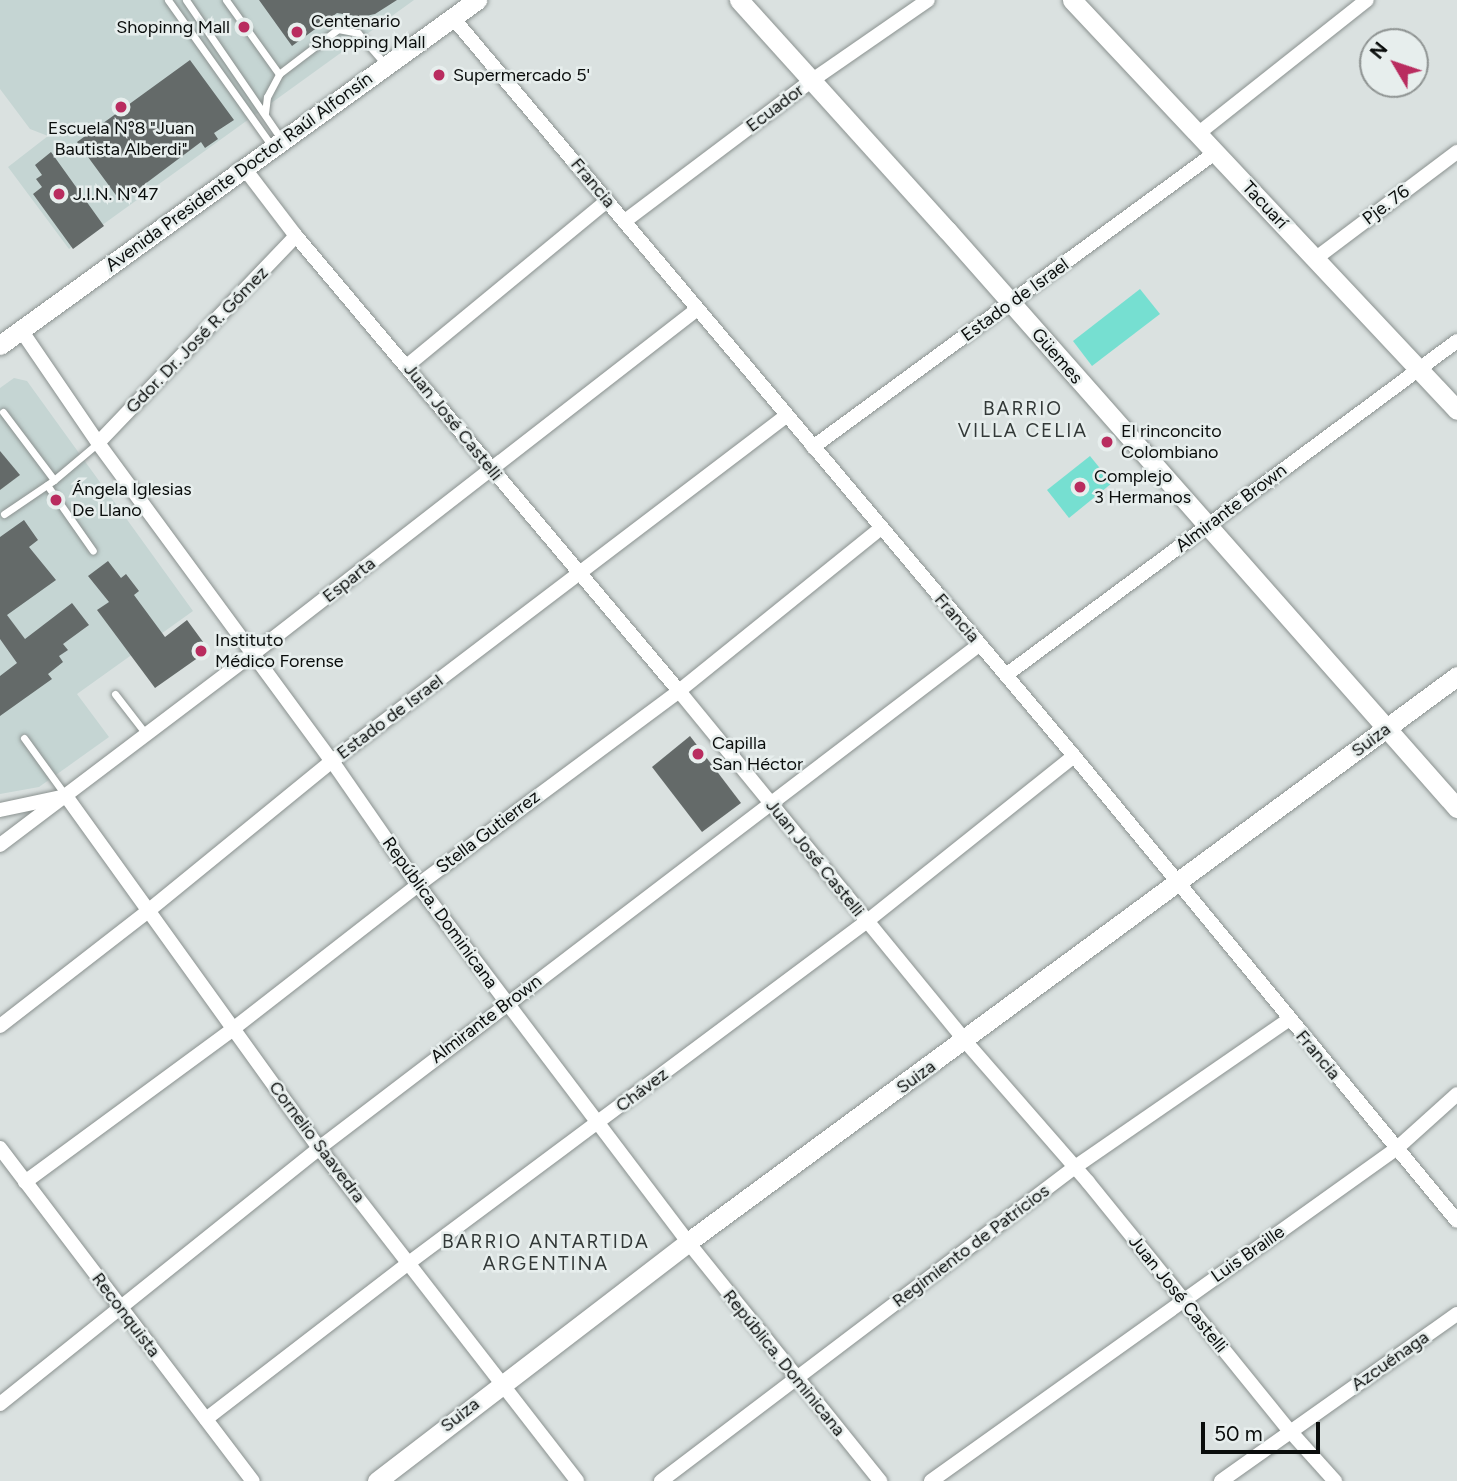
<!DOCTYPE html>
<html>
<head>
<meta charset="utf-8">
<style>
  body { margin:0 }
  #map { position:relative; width:1457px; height:1481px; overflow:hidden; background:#dae1e0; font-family:Figtree,sans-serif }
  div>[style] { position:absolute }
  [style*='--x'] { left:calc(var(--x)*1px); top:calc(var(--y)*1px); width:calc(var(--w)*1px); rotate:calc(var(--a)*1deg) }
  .built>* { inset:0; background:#c5d5d3 }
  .green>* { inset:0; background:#76dfd1 }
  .building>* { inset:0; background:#646a69 }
  .roads { filter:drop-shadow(0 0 2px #8a918f) drop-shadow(0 0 2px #8a918f) }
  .lane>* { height:7px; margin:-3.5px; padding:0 3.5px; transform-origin:3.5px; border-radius:3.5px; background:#fff }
  .street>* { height:14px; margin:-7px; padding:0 7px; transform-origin:7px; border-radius:7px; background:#fff }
  .secondary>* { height:19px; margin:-9.5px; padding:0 9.5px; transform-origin:9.5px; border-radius:9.5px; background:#fff }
  .dots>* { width:19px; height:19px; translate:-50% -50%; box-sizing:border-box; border:4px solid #e7eeed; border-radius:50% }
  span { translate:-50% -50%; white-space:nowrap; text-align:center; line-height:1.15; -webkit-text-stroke:5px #e7eeed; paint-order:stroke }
  .poi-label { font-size:18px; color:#0a0d0c }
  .left { translate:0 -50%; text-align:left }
  .right { translate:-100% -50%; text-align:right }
  .street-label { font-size:18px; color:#0a0d0c }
  .neighbourhood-label { font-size:19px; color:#333938; letter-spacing:2px }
  .north { position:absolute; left:1359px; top:28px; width:70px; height:70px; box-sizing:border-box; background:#e7eeed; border:2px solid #8f9493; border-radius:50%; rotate:309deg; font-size:19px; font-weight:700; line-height:28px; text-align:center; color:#0a0d0c }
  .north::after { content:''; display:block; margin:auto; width:24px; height:32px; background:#b92c5f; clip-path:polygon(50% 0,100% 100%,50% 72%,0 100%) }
  .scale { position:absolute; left:1201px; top:1422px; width:119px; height:32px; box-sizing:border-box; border:4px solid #0a0d0c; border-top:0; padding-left:9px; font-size:21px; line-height:24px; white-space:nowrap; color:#0a0d0c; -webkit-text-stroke:5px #e7eeed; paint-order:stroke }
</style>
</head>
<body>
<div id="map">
  <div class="built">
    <div style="clip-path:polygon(0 0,414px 0,69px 249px,8px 167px,48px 136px,30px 129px,0 89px)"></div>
    <div style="clip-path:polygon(14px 378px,27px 381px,193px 611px,77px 694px,109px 737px,39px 787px,0 794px,0 388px)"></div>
  </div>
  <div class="green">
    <div style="clip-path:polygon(1140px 289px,1160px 314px,1092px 366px,1073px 341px)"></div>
    <div style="clip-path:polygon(1090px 456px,1112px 483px,1069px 518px,1047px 490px)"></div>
  </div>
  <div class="building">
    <div style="clip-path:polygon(259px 0,397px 0,375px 14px,361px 17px,337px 13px,292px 46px)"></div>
    <div style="clip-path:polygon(190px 60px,234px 120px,214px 133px,218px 139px,205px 148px,201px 142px,121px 202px,77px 142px)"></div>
    <div style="clip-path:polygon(51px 152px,104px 226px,73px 249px,33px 194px,42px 187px,36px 179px,42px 175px,35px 165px)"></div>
    <div style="clip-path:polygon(0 451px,20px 475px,0 490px)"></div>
    <div style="clip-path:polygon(24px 520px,38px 540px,29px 547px,56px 580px,7px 615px,25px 639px,72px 603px,89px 625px,63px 644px,68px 650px,59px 656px,63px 662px,48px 674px,52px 679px,0 716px,0 676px,17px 663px,0 639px,0 537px)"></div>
    <div style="clip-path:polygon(108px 561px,121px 578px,126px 574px,139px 591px,134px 595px,165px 637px,187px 620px,209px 650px,155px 688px,97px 610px,109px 602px,88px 576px)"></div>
    <div style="clip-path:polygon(690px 736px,741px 803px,702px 832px,652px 767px)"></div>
  </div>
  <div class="roads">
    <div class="lane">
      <div style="--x:168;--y:0;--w:181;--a:54.6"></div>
      <div style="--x:186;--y:0;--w:170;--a:55.6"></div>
      <div style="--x:226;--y:0;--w:91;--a:54.4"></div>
      <div style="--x:265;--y:113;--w:16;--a:-83"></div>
      <div style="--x:267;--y:97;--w:26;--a:-62"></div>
      <div style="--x:279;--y:74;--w:74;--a:-37.3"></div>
      <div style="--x:338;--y:29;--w:20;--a:11"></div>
      <div style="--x:358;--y:33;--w:41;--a:48.9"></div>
      <div style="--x:3;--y:412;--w:85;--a:53.1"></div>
      <div style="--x:47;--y:485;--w:80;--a:55.1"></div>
      <div style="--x:4;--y:514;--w:60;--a:-34.2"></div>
      <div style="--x:54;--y:480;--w:57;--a:-40.1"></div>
      <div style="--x:115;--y:694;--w:51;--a:52.2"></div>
      <div style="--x:24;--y:738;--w:72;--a:54.1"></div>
    </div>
    <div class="street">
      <div style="--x:453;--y:18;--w:965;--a:49.92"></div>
      <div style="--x:1074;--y:756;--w:602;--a:50.52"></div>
      <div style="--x:1199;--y:133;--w:214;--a:-38.4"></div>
      <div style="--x:245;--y:169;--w:84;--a:52.7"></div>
      <div style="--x:296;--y:236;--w:595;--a:49.91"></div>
      <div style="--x:679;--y:691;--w:452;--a:50.7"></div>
      <div style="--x:965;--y:1041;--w:187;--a:48.9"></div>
      <div style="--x:1088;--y:1182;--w:319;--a:51"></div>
      <div style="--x:1289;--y:1430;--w:69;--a:48"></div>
      <div style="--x:625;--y:221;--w:233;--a:-37"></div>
      <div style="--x:811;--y:81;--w:142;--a:-34.7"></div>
      <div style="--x:1315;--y:259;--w:178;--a:-37"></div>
      <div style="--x:21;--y:330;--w:137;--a:55.7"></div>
      <div style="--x:98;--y:443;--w:395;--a:53.7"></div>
      <div style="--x:332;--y:761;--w:151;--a:55.3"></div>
      <div style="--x:418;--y:885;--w:448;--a:52.9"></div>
      <div style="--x:688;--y:1242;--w:307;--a:51.2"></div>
      <div style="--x:408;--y:365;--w:258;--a:-39.5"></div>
      <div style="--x:98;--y:443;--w:286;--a:-46.3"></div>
      <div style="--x:813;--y:447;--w:499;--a:-36.2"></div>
      <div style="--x:1006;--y:675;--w:561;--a:-36.52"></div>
      <div style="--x:0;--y:810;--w:67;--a:-12"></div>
      <div style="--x:66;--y:796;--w:433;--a:54.3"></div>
      <div style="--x:319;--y:1148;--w:421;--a:52.2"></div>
      <div style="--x:0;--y:845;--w:317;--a:-37.1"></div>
      <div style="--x:253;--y:654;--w:561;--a:-37.83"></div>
      <div style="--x:0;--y:1026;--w:187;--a:-37.8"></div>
      <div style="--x:148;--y:911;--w:237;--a:-39.2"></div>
      <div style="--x:332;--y:761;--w:570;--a:-37.23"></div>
      <div style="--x:0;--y:1148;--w:418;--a:52.8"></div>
      <div style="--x:25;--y:1182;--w:258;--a:-36.3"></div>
      <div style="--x:233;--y:1029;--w:234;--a:-37.9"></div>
      <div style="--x:418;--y:885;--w:325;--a:-36.6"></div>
      <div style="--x:679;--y:691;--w:258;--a:-38.9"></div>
      <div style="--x:0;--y:1404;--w:409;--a:-38.7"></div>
      <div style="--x:319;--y:1148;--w:831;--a:-37.32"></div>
      <div style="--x:206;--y:1419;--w:257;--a:-37.6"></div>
      <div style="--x:410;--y:1262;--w:569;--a:-36.71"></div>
      <div style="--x:866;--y:922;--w:266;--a:-38.6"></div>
      <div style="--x:661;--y:1481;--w:520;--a:-37.18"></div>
      <div style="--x:1075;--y:1167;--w:259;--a:-34.6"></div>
      <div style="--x:931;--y:1481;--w:571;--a:-35.53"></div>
      <div style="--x:1396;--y:1149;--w:82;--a:-42"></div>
      <div style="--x:1221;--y:1481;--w:289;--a:-35.3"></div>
    </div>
    <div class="secondary">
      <div style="--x:739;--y:0;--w:310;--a:47.9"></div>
      <div style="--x:947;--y:230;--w:771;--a:48.58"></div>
      <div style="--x:1072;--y:0;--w:562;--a:46.8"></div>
      <div style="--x:0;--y:345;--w:589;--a:-35.88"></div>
      <div style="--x:377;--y:1481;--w:392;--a:-37.5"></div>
      <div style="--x:688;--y:1242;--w:955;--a:-36.35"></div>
    </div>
  </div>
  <div class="dots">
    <div style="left:244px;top:27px;background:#b92c5f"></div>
    <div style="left:297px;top:32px;background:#b92c5f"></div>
    <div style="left:439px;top:75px;background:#b92c5f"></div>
    <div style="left:121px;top:107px;background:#b92c5f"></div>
    <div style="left:59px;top:194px;background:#b92c5f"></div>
    <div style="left:1107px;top:442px;background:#b92c5f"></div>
    <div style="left:1080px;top:487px;background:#b92c5f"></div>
    <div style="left:56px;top:500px;background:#b92c5f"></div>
    <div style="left:201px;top:651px;background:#b92c5f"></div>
    <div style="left:698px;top:754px;background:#b92c5f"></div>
  </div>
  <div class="poi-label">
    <span class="left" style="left:311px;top:32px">Centenario<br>Shopping Mall</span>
    <span class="right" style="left:230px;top:27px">Shopinng Mall</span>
    <span class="left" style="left:453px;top:75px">Supermercado 5'</span>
    <span style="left:121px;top:139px">Escuela Nº8 "Juan<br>Bautista Alberdi"</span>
    <span class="left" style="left:73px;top:194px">J.I.N. Nº47</span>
    <span class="left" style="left:1121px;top:442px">El rinconcito<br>Colombiano</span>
    <span class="left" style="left:1094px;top:487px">Complejo<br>3 Hermanos</span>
    <span class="left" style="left:72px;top:500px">Ángela Iglesias<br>De Llano</span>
    <span class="left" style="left:215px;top:651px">Instituto<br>Médico Forense</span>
    <span class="left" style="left:712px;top:754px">Capilla<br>San Héctor</span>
  </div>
  <div class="street-label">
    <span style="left:775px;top:108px;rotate:-37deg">Ecuador</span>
    <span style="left:239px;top:172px;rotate:-36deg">Avenida Presidente Doctor Raúl Alfonsín</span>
    <span style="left:593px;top:183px;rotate:50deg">Francia</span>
    <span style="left:1265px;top:205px;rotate:47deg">Tacuarí</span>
    <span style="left:1386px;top:205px;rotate:-37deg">Pje. 76</span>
    <span style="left:1015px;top:300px;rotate:-36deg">Estado de Israel</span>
    <span style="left:197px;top:340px;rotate:-46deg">Gdor. Dr. José R. Gómez</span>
    <span style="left:1057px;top:356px;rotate:49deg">Güemes</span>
    <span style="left:453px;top:422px;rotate:51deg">Juan José Castelli</span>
    <span style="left:1231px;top:508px;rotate:-37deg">Almirante Brown</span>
    <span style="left:349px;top:580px;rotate:-38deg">Esparta</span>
    <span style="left:957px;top:618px;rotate:49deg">Francia</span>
    <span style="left:390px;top:717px;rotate:-37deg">Estado de Israel</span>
    <span style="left:1371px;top:740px;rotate:-37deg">Suiza</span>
    <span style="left:488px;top:832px;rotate:-37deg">Stella Gutierrez</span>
    <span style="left:815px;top:858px;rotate:51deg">Juan José Castelli</span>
    <span style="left:440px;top:913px;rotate:54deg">República. Dominicana</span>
    <span style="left:486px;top:1019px;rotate:-37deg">Almirante Brown</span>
    <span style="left:1318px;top:1055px;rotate:50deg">Francia</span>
    <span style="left:916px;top:1077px;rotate:-36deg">Suiza</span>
    <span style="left:642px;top:1090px;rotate:-37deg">Chávez</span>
    <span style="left:317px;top:1142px;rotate:53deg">Cornelio Saavedra</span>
    <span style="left:971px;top:1246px;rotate:-37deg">Regimiento de Patricios</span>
    <span style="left:1248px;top:1254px;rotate:-35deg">Luis Braille</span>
    <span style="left:1178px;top:1294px;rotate:51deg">Juan José Castelli</span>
    <span style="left:126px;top:1315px;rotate:53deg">Reconquista</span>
    <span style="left:1390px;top:1361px;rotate:-35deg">Azcuénaga</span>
    <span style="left:784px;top:1363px;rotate:51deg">República. Dominicana</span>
    <span style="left:460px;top:1415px;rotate:-38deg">Suiza</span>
  </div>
  <div class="neighbourhood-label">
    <span style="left:1023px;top:420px">BARRIO<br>VILLA CELIA</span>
    <span style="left:546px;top:1253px">BARRIO ANTARTIDA<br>ARGENTINA</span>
  </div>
  <div class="north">N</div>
  <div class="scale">50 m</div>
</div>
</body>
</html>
